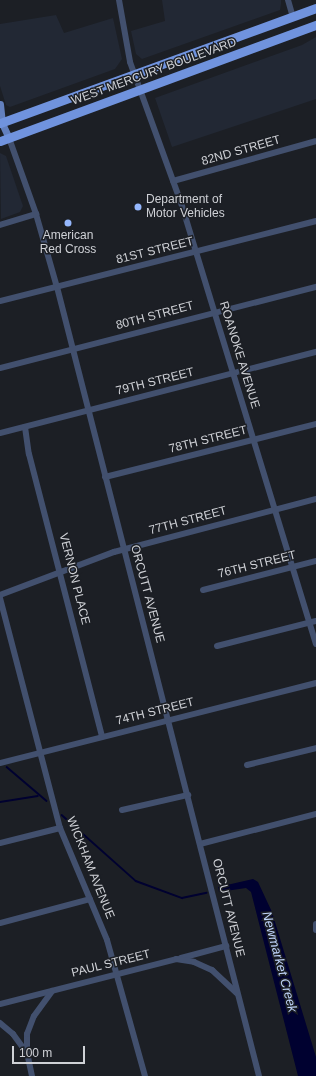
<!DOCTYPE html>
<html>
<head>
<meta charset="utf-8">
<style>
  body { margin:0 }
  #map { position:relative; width:316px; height:1076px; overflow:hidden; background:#1c1f25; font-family:Arial,sans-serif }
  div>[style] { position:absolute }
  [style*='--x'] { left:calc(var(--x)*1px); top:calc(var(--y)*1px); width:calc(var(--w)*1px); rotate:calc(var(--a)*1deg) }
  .built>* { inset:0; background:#222834 }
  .water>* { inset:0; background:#000130 }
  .stream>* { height:1.5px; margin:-0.75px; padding:0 0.75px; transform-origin:0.75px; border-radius:0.75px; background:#000130 }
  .minor>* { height:6px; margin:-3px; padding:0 3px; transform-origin:3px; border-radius:3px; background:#42506e }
  .major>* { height:7px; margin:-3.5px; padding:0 3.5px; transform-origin:3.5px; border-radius:3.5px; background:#6380be }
  .highway>* { height:9px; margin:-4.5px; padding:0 4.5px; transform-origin:4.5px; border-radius:4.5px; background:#7093de }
  .dots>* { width:11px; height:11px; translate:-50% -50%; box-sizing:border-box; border:2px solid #1c1f25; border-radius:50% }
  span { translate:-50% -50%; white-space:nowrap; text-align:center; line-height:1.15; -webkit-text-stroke:3px #1c1f25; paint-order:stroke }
  .street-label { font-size:12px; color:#cfd1d6 }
  .poi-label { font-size:12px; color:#cfd1d6 }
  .left { translate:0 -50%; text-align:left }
  .water-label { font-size:13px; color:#bfd3fa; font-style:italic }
  .scale { position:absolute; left:12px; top:1046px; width:73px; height:18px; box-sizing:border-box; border:2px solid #cfd1d6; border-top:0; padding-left:5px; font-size:12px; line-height:14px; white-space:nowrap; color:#cfd1d6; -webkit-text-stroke:3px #1c1f25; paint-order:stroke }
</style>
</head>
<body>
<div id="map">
  <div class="built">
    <div style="clip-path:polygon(162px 0,281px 0,281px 4px,280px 10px,142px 59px,136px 54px,131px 31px,165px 21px)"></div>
    <div style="clip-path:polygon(56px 15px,64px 33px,113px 18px,122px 59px,115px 69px,10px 107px,6px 105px,0 86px,0 24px)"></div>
    <div style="clip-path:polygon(316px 37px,316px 99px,172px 147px,155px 98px,302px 45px)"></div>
    <div style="clip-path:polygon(0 153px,6px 156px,23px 206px,20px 212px,1px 219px)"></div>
  </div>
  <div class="water">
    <div style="clip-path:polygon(253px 879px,258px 882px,272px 912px,316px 1057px,316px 1076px,298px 1076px,251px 892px,246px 888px,219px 892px,218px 887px)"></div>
  </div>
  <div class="stream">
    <div style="--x:7;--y:767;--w:52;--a:40.4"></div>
    <div style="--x:0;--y:802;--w:38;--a:-9"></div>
    <div style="--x:62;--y:815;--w:99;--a:41.7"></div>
    <div style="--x:136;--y:881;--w:49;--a:20.3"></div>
    <div style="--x:182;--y:898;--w:25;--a:-12"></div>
  </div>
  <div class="minor">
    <div style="--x:119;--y:0;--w:63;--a:79.9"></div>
    <div style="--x:130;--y:62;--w:153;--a:70.1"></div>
    <div style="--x:182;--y:206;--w:458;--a:73"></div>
    <div style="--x:288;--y:0;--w:18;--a:74"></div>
    <div style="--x:9;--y:138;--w:81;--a:70.4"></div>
    <div style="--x:36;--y:214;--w:76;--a:74"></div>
    <div style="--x:57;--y:287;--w:814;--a:75.64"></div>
    <div style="--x:173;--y:181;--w:148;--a:-15.6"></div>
    <div style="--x:0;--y:225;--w:38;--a:-17"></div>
    <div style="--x:0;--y:301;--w:326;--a:-14.2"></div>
    <div style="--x:0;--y:368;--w:326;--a:-14.4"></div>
    <div style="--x:25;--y:427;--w:27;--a:82"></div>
    <div style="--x:29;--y:454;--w:292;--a:75.5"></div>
    <div style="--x:0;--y:433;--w:326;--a:-14.4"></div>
    <div style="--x:105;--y:477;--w:218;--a:-14.1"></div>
    <div style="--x:203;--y:590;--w:117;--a:-14.4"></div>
    <div style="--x:0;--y:595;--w:122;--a:-20.7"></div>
    <div style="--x:114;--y:552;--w:209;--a:-14.7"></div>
    <div style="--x:0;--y:598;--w:238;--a:75.4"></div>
    <div style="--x:60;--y:828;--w:121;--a:67.2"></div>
    <div style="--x:107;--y:940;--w:141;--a:74.4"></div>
    <div style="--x:217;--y:646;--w:102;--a:-14.2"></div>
    <div style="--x:0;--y:763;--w:326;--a:-14.2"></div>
    <div style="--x:247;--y:765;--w:71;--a:-13.8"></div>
    <div style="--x:122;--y:810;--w:68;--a:-12.8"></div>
    <div style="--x:0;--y:843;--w:62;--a:-14"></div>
    <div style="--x:200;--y:844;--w:120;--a:-14.5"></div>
    <div style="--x:0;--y:923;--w:93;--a:-14.9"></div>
    <div style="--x:316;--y:924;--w:6;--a:90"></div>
    <div style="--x:181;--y:958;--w:47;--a:-14.9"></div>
    <div style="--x:0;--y:1004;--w:182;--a:-14.3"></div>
    <div style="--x:176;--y:959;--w:18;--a:9"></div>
    <div style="--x:194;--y:962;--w:20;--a:24"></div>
    <div style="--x:212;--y:970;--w:34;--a:43"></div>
    <div style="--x:0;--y:1023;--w:17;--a:40"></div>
    <div style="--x:13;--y:1034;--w:22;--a:54"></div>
    <div style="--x:32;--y:1076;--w:24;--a:-102"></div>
    <div style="--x:27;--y:1053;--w:19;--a:-90"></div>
    <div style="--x:27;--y:1034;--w:19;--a:-69"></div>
    <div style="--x:34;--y:1016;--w:31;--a:-54"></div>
  </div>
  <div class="major">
    <div style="--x:0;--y:104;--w:18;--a:84"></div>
    <div style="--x:0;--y:119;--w:21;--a:65"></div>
  </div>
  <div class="highway">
    <div style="--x:0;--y:123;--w:336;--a:-20"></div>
    <div style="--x:0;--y:141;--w:337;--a:-20.2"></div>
  </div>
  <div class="dots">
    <div style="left:138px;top:207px;background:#95b7fd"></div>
    <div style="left:68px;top:223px;background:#95b7fd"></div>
  </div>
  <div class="street-label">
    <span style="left:154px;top:72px;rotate:-20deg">WEST MERCURY BOULEVARD</span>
    <span style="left:241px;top:151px;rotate:-16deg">82ND STREET</span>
    <span style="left:155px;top:251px;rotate:-14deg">81ST STREET</span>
    <span style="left:155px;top:316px;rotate:-15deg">80TH STREET</span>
    <span style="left:239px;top:355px;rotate:73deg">ROANOKE AVENUE</span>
    <span style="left:155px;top:382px;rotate:-14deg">79TH STREET</span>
    <span style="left:208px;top:440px;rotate:-14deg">78TH STREET</span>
    <span style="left:188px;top:521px;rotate:-15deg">77TH STREET</span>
    <span style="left:257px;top:565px;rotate:-14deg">76TH STREET</span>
    <span style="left:74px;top:579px;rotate:76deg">VERNON PLACE</span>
    <span style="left:147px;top:594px;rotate:75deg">ORCUTT AVENUE</span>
    <span style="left:155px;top:712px;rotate:-14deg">74TH STREET</span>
    <span style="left:90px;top:868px;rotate:68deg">WICKHAM AVENUE</span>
    <span style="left:228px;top:908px;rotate:76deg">ORCUTT AVENUE</span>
    <span style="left:111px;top:964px;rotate:-14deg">PAUL STREET</span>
  </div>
  <div class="poi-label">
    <span class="left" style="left:146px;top:207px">Department of<br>Motor Vehicles</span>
    <span style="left:68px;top:243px">American<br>Red Cross</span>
  </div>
  <div class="water-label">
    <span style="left:279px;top:962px;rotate:75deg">Newmarket Creek</span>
  </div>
  <div class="scale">100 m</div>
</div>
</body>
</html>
